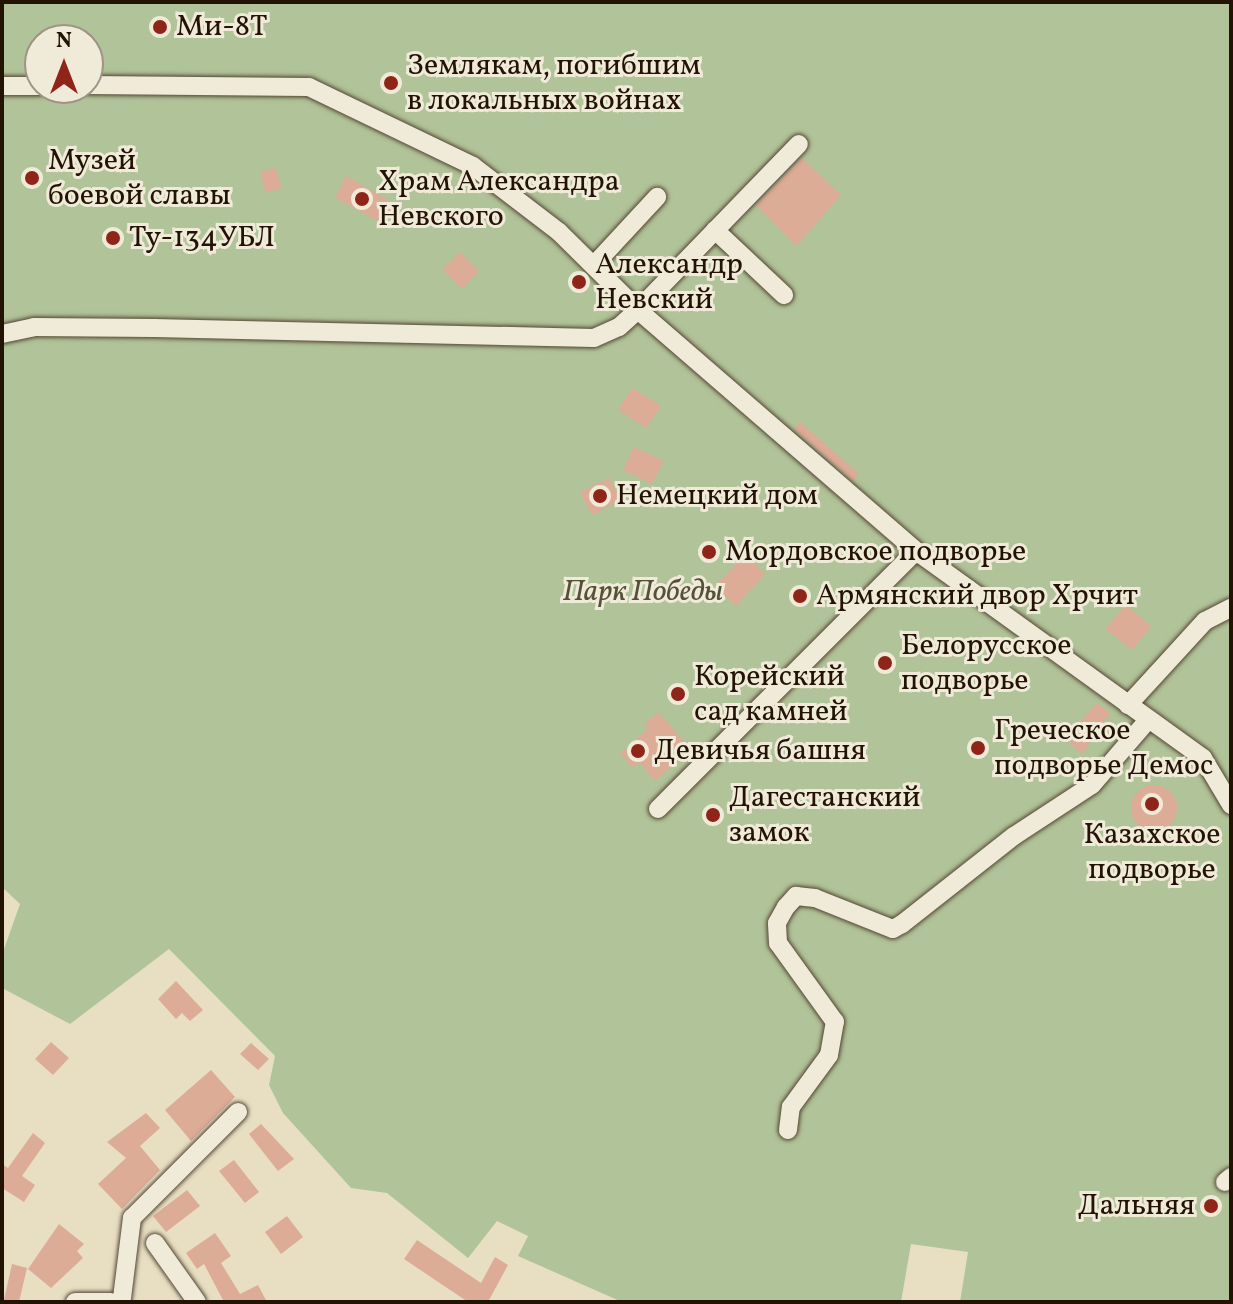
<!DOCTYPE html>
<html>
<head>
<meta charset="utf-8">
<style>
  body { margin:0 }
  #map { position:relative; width:1233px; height:1304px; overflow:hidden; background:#e8dfc3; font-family:Vollkorn,serif }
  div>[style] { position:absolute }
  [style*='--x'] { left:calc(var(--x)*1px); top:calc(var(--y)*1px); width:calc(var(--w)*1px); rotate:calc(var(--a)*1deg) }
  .green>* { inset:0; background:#b1c398 }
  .building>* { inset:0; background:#dcac97 }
  .round { border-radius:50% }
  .roads { filter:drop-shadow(0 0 2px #544634) drop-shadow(0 0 2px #544634) }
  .minor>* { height:18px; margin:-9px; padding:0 9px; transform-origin:9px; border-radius:9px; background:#f0ead8 }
  .dots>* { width:22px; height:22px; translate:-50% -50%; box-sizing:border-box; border:4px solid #f0ead8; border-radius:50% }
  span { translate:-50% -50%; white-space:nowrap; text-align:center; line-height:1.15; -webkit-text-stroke:6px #f0ead8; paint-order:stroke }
  .poi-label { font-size:30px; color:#221305 }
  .left { translate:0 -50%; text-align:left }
  .right { translate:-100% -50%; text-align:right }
  .park-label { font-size:30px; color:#545138; font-style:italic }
  .frame { position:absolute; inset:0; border:4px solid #221305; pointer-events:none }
  .north { position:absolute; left:24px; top:24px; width:80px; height:80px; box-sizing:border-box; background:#f0ead8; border:2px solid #9e9484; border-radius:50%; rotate:0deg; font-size:22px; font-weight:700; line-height:32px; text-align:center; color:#221305 }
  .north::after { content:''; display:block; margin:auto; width:28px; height:36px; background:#8f2418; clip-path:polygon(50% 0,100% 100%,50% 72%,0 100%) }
</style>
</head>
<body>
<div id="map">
  <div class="green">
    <div style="clip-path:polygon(evenodd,2px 2px,1231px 2px,1231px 1302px,960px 1302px,968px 1252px,911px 1244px,901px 1302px,622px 1302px,518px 1256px,528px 1236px,497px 1221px,468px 1258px,387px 1193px,351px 1188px,283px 1113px,269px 1085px,275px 1056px,169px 949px,70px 1024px,2px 988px,2px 955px,20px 904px,2px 887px,2px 2px,40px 40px,88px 40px,88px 88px,40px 88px,40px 40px)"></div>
  </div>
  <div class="building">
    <div style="clip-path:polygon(802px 158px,841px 195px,796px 246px,756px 205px)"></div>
    <div style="clip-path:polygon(276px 168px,281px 189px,265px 192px,260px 172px)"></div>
    <div style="clip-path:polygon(346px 176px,388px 200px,392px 209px,387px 219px,378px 221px,335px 198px)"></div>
    <div style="clip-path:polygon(460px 252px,479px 271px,462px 289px,442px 269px)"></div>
    <div style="clip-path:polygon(632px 388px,661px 406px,646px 428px,618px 410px)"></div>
    <div style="clip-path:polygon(800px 422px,859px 474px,853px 481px,794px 429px)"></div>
    <div style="clip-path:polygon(634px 447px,664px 461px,652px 484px,623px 470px)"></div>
    <div style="clip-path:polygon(609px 478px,621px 500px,592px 515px,580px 492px)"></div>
    <div style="clip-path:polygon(745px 555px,765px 574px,736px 606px,715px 586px)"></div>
    <div style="clip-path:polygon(1125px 605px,1151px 626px,1132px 650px,1106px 629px)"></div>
    <div style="clip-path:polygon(1097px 703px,1110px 713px,1082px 754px,1065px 738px)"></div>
    <div style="clip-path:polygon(658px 712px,691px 749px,655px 781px,639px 762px,633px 768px,620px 753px,648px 729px,644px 724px)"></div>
    <div class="round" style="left:1131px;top:785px;width:46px;height:46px"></div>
    <div style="clip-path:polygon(176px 981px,203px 1010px,190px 1021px,182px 1013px,176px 1019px,158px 999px)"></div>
    <div style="clip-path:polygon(51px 1042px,69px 1058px,53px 1075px,35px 1059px)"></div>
    <div style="clip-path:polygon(251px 1043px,269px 1059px,258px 1070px,240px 1054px)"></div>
    <div style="clip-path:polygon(211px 1070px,235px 1097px,191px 1141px,165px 1110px)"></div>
    <div style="clip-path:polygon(146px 1113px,160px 1128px,140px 1146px,160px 1170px,122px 1209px,98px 1184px,126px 1158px,107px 1142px)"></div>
    <div style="clip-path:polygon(261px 1124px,294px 1159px,278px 1171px,249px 1134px)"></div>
    <div style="clip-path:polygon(33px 1133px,45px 1143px,22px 1176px,35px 1185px,24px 1202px,2px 1188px,2px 1164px,8px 1168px)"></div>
    <div style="clip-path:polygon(234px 1160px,259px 1192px,245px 1203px,219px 1171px)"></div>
    <div style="clip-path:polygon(187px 1190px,200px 1206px,166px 1232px,153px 1216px)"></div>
    <div style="clip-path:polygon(287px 1216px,303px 1237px,281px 1254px,265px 1232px)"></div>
    <div style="clip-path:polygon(59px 1224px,84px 1244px,77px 1251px,83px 1258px,51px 1288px,28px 1269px)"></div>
    <div style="clip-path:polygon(215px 1233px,231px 1256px,221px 1263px,240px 1294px,258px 1285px,267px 1302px,224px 1302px,204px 1264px,197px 1269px,186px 1253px)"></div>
    <div style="clip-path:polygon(417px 1240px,481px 1283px,495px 1257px,508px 1265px,488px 1302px,468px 1302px,404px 1259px)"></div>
    <div style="clip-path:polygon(12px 1264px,27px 1268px,19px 1302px,4px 1300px)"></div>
  </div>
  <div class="roads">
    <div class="minor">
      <div style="--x:88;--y:85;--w:221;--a:0.5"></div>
      <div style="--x:309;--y:87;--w:182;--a:25.7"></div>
      <div style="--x:473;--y:166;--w:108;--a:37.5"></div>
      <div style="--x:559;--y:232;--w:111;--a:44.6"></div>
      <div style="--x:638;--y:310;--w:368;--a:40.9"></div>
      <div style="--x:916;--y:551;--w:354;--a:35.8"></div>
      <div style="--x:1203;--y:758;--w:55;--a:59.2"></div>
      <div style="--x:2;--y:86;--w:38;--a:0"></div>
      <div style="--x:715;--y:230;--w:95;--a:43.3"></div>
      <div style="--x:594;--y:265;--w:93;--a:-47.2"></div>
      <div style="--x:2;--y:334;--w:33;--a:-12"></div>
      <div style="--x:34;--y:327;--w:120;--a:0.5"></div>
      <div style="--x:154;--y:328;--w:440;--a:1.3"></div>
      <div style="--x:594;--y:338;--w:27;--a:-24"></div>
      <div style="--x:619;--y:327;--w:25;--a:-42"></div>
      <div style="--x:638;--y:310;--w:231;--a:-45.9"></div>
      <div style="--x:1128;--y:705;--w:114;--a:-47.5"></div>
      <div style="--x:1205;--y:621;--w:29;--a:-27"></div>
      <div style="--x:658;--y:809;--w:365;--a:-45"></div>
      <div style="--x:788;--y:1130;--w:23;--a:-83"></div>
      <div style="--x:791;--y:1107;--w:64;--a:-53.8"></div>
      <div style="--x:829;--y:1055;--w:34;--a:-80"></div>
      <div style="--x:835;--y:1022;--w:97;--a:-125.8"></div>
      <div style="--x:778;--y:943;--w:20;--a:-93"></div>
      <div style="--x:777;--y:923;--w:18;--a:-61"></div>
      <div style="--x:786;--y:907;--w:15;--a:-48"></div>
      <div style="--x:796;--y:896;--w:19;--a:6"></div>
      <div style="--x:815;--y:898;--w:84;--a:21.7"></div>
      <div style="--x:893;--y:929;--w:10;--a:-29"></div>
      <div style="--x:902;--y:924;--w:142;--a:-38.2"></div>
      <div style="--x:1014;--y:836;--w:93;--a:-33.2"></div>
      <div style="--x:1092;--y:785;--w:86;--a:-49.3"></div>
      <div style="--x:1225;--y:1182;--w:8;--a:-40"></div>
      <div style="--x:155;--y:1243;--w:72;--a:54.6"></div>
      <div style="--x:122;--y:1298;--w:81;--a:-82.9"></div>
      <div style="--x:132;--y:1218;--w:150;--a:-45"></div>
      <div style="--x:75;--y:1302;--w:36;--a:0"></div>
    </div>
  </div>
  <div class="dots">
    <div style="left:160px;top:27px;background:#8f2418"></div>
    <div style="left:391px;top:83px;background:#8f2418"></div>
    <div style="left:32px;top:178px;background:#8f2418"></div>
    <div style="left:362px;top:199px;background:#8f2418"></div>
    <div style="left:113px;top:238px;background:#8f2418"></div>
    <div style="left:579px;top:282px;background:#8f2418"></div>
    <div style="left:600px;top:496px;background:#8f2418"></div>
    <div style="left:709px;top:552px;background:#8f2418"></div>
    <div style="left:800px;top:596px;background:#8f2418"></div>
    <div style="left:885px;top:663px;background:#8f2418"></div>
    <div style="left:678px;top:694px;background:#8f2418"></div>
    <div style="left:978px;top:748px;background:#8f2418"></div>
    <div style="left:638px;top:751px;background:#8f2418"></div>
    <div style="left:1152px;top:804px;background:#8f2418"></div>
    <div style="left:713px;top:815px;background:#8f2418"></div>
    <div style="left:1211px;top:1206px;background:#8f2418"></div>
  </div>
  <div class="poi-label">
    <span class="left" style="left:176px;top:27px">Ми-8Т</span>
    <span class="left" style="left:407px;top:83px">Землякам, погибшим<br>в локальных войнах</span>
    <span class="left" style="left:48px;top:178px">Музей<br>боевой славы</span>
    <span class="left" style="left:378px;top:199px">Храм Александра<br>Невского</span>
    <span class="left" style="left:129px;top:238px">Ту-134УБЛ</span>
    <span class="left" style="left:595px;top:282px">Александр<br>Невский</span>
    <span class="left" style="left:616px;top:496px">Немецкий дом</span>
    <span class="left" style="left:725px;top:552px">Мордовское подворье</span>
    <span class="left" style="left:816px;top:596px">Армянский двор Хрчит</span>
    <span class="left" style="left:901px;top:663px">Белорусское<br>подворье</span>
    <span class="left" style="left:694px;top:694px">Корейский<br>сад камней</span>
    <span class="left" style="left:994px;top:748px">Греческое<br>подворье Демос</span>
    <span class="left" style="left:654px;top:751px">Девичья башня</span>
    <span class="left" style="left:729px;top:815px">Дагестанский<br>замок</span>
    <span style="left:1152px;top:852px">Казахское<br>подворье</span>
    <span class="right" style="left:1195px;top:1206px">Дальняя</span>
  </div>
  <div class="park-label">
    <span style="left:643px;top:592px">Парк Победы</span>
  </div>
  <div class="frame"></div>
  <div class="north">N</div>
</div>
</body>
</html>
